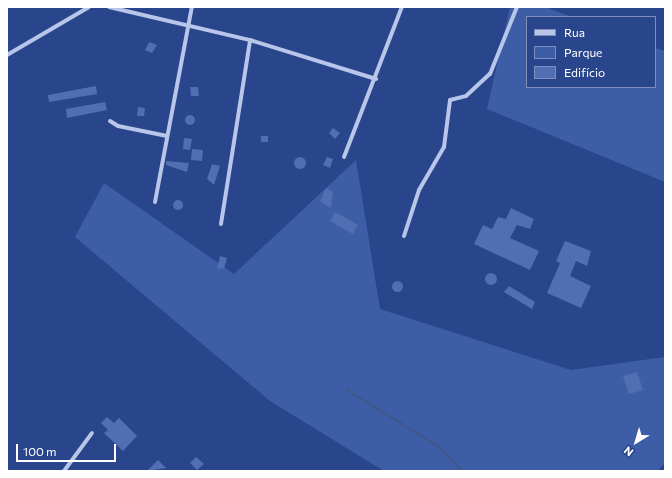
<!DOCTYPE html>
<html>
<head>
<meta charset="utf-8">
<style>
  body { margin:0 }
  #map { position:relative; width:672px; height:478px; overflow:hidden; background:#29458b; font-family:Commissioner,sans-serif }
  div>[style] { position:absolute }
  [style*='--x'] { left:calc(var(--x)*1px); top:calc(var(--y)*1px); width:calc(var(--w)*1px); rotate:calc(var(--a)*1deg) }
  .green>* { inset:0; background:#3d5ea7 }
  .stream>* { height:2px; margin:-1px; padding:0 1px; transform-origin:1px; border-radius:1px; background:#425688 }
  .building>* { inset:0; background:#526eb2 }
  .round { border-radius:50% }
  .street>* { height:4px; margin:-2px; padding:0 2px; transform-origin:2px; border-radius:2px; background:#b7c6e9 }
  span { translate:-50% -50%; white-space:nowrap; text-align:center; line-height:1.15; -webkit-text-stroke:3px #29458b; paint-order:stroke }
  .frame { position:absolute; inset:0; border:8px solid #fff; pointer-events:none }
  .legend { position:absolute; left:526px; top:16px; width:130px; height:72px; box-sizing:border-box; background:#29458b; border:1px solid #7f8fb9; margin:0; padding:5px 7px; list-style:none; font-size:12px; color:#fff }
  .legend li { display:flex; align-items:center; gap:8px; height:20px }
  .legend b { width:20px; border:1px solid #7f8fb9 }
  .north { position:absolute; left:616px; top:422px; width:40px; height:40px; -webkit-text-stroke:3px #29458b; paint-order:stroke; rotate:218deg; font-size:11px; font-weight:700; line-height:16px; text-align:center; color:#fff }
  .north::after { content:''; display:block; margin:auto; width:14px; height:18px; background:#fff; clip-path:polygon(50% 0,100% 100%,50% 72%,0 100%) }
  .scale { position:absolute; left:16px; top:444px; width:100px; height:18px; box-sizing:border-box; border:2px solid #fff; border-top:0; padding-left:5px; font-size:12px; line-height:14px; white-space:nowrap; color:#fff; -webkit-text-stroke:3px #29458b; paint-order:stroke }
</style>
</head>
<body>
<div id="map">
  <div class="green">
    <div style="clip-path:polygon(510px 7px,545px 7px,572px 17px,527px 17px,527px 87px,655px 87px,655px 48px,665px 51px,665px 182px,487px 109px)"></div>
    <div style="clip-path:polygon(356px 160px,380px 309px,571px 370px,665px 357px,665px 462px,658px 471px,384px 471px,270px 401px,75px 237px,104px 183px,234px 274px)"></div>
  </div>
  <div class="stream">
    <div style="--x:347;--y:390;--w:105;--a:31.7"></div>
    <div style="--x:436;--y:445;--w:37;--a:44"></div>
  </div>
  <div class="building">
    <div style="clip-path:polygon(149px 42px,157px 45px,152px 53px,145px 50px)"></div>
    <div style="clip-path:polygon(96px 86px,97px 94px,49px 102px,48px 95px)"></div>
    <div style="clip-path:polygon(190px 87px,198px 87px,199px 96px,191px 96px)"></div>
    <div style="clip-path:polygon(105px 102px,107px 110px,67px 118px,66px 109px)"></div>
    <div style="clip-path:polygon(138px 107px,145px 108px,144px 116px,137px 116px)"></div>
    <div class="round" style="left:185px;top:115px;width:10px;height:10px"></div>
    <div style="clip-path:polygon(333px 128px,340px 133px,335px 139px,329px 133px)"></div>
    <div style="clip-path:polygon(261px 136px,268px 136px,268px 142px,261px 142px)"></div>
    <div style="clip-path:polygon(184px 138px,192px 139px,190px 150px,183px 149px)"></div>
    <div style="clip-path:polygon(192px 149px,203px 150px,202px 161px,191px 160px)"></div>
    <div class="round" style="left:294px;top:157px;width:12px;height:12px"></div>
    <div style="clip-path:polygon(327px 157px,333px 159px,330px 168px,323px 165px)"></div>
    <div style="clip-path:polygon(166px 161px,189px 163px,187px 172px,166px 165px)"></div>
    <div style="clip-path:polygon(212px 164px,220px 166px,214px 185px,207px 179px)"></div>
    <div style="clip-path:polygon(326px 188px,333px 192px,331px 208px,320px 201px)"></div>
    <div class="round" style="left:173px;top:200px;width:10px;height:10px"></div>
    <div style="clip-path:polygon(511px 208px,534px 219px,530px 229px,517px 225px,510px 238px,539px 251px,530px 270px,474px 244px,483px 225px,492px 229px,498px 217px,506px 219px)"></div>
    <div style="clip-path:polygon(335px 212px,358px 225px,353px 234px,330px 221px)"></div>
    <div style="clip-path:polygon(565px 241px,591px 251px,587px 266px,576px 261px,570px 276px,591px 286px,581px 308px,547px 293px,560px 263px,556px 261px)"></div>
    <div style="clip-path:polygon(220px 256px,227px 258px,224px 269px,217px 268px)"></div>
    <div class="round" style="left:485px;top:273px;width:12px;height:12px"></div>
    <div class="round" style="left:391.5px;top:280.5px;width:11px;height:11px"></div>
    <div style="clip-path:polygon(509px 286px,535px 302px,532px 309px,504px 292px)"></div>
    <div style="clip-path:polygon(637px 372px,643px 390px,629px 394px,623px 376px)"></div>
    <div style="clip-path:polygon(107px 417px,114px 423px,119px 418px,137px 436px,123px 451px,104px 433px,108px 430px,101px 423px)"></div>
    <div style="clip-path:polygon(196px 457px,204px 464px,197px 470px,190px 463px)"></div>
    <div style="clip-path:polygon(158px 460px,166px 468px,147px 471px)"></div>
  </div>
  <div class="street">
    <div style="--x:109;--y:7;--w:145;--a:13.2"></div>
    <div style="--x:250;--y:40;--w:132;--a:17.2"></div>
    <div style="--x:7;--y:55;--w:95;--a:-30.3"></div>
    <div style="--x:110;--y:121;--w:9;--a:32"></div>
    <div style="--x:118;--y:126;--w:50;--a:11.5"></div>
    <div style="--x:344;--y:157;--w:161;--a:-68.9"></div>
    <div style="--x:155;--y:202;--w:198;--a:-79.3"></div>
    <div style="--x:221;--y:224;--w:186;--a:-81"></div>
    <div style="--x:404;--y:236;--w:48;--a:-71.9"></div>
    <div style="--x:419;--y:190;--w:50;--a:-59.8"></div>
    <div style="--x:444;--y:147;--w:47;--a:-82.7"></div>
    <div style="--x:450;--y:100;--w:16;--a:-14"></div>
    <div style="--x:466;--y:96;--w:33;--a:-43"></div>
    <div style="--x:490;--y:74;--w:72;--a:-68.1"></div>
    <div style="--x:64;--y:471;--w:47;--a:-53.6"></div>
  </div>
  <div class="frame"></div>
  <ul class="legend">
  <li><b style="height:5px;background:#b7c6e9"></b>Rua</li>
  <li><b style="height:11px;background:#3d5ea7"></b>Parque</li>
  <li><b style="height:11px;background:#526eb2"></b>Edifício</li>
  </ul>
  <div class="north">N</div>
  <div class="scale">100 m</div>
</div>
</body>
</html>
